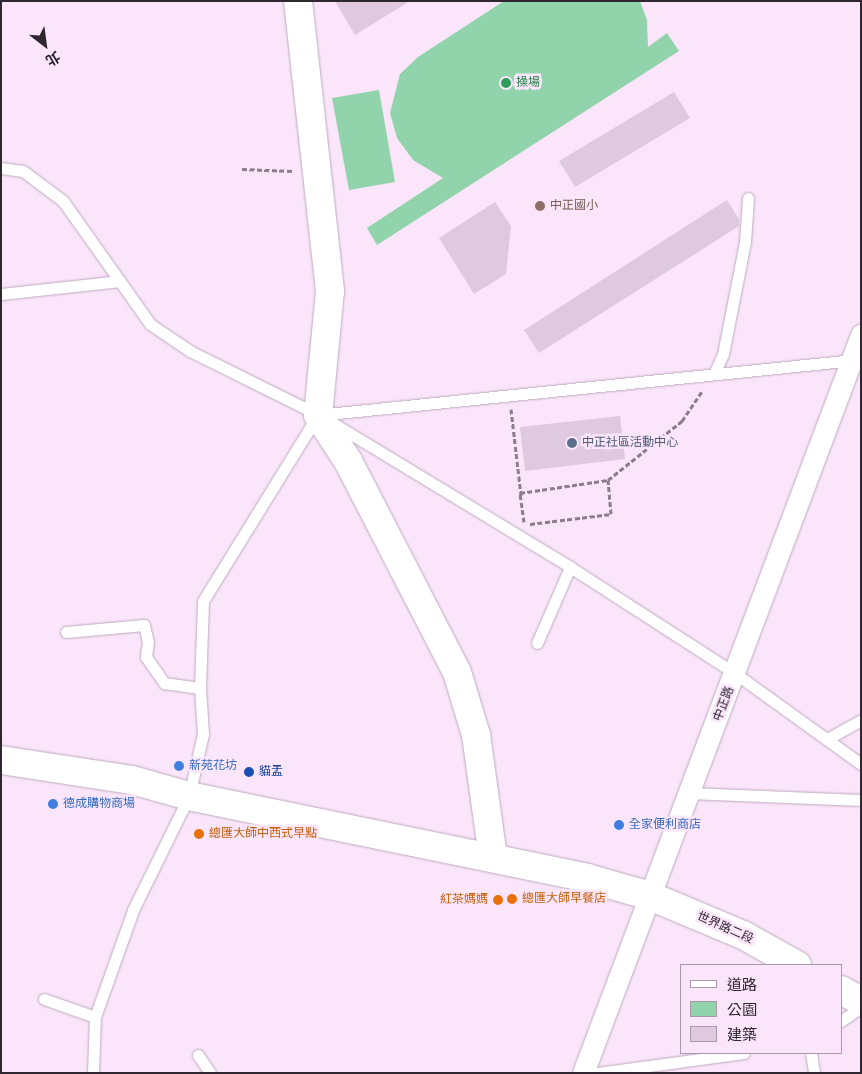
<!DOCTYPE html>
<html>
<head>
<meta charset="utf-8">
<style>
  body { margin:0 }
  #map { position:relative; width:862px; height:1074px; overflow:hidden; background:#fae5fa; font-family:"Fira Sans","Noto Sans TC",sans-serif }
  div>[style] { position:absolute }
  [style*='--x'] { left:calc(var(--x)*1px); top:calc(var(--y)*1px); width:calc(var(--w)*1px); rotate:calc(var(--a)*1deg) }
  .green>* { inset:0; background:#91d3ab }
  .building>* { inset:0; background:#dec9de }
  .path>* { height:3px; margin-top:-1.5px; transform-origin:0; background:repeating-linear-gradient(90deg,#8b7d8b 0 5px,transparent 0 7.5px) }
  .roads { filter:drop-shadow(0 0 1px #beaabe) drop-shadow(0 0 1px #beaabe) }
  .service>* { height:11px; margin:-5.5px; padding:0 5.5px; transform-origin:5.5px; border-radius:5.5px; background:#fff }
  .minor>* { height:21px; margin:-10.5px; padding:0 10.5px; transform-origin:10.5px; border-radius:10.5px; background:#fff }
  .tertiary>* { height:28px; margin:-14px; padding:0 14px; transform-origin:14px; border-radius:14px; background:#fff }
  .secondary>* { height:28px; margin:-14px; padding:0 14px; transform-origin:14px; border-radius:14px; background:#fff }
  .dots>* { width:14px; height:14px; translate:-50% -50%; box-sizing:border-box; border:2px solid #fae5fa; border-radius:50% }
  span { translate:-50% -50%; white-space:nowrap; text-align:center; line-height:1.15; -webkit-text-stroke:5px #fae5fa; paint-order:stroke }
  .leisure-label { font-size:12px; color:#27864d }
  .left { translate:0 -50%; text-align:left }
  .education-label { font-size:12px; color:#785e54 }
  .service-label { font-size:12px; color:#4e5e75 }
  .street-label { font-size:12px; color:#2f272f }
  .shop-label { font-size:12px; color:#366cbe }
  .transit-label { font-size:12px; color:#164399 }
  .food-label { font-size:12px; color:#c56008 }
  .right { translate:-100% -50%; text-align:right }
  .frame { position:absolute; inset:0; border:2px solid #2f272f; pointer-events:none }
  .legend { position:absolute; left:680px; top:964px; width:162px; height:90px; box-sizing:border-box; background:#fae5fa; border:1px solid #a999a9; margin:0; padding:6px 9px; list-style:none; font-size:15px; color:#2f272f }
  .legend li { display:flex; align-items:center; gap:10px; height:25px }
  .legend b { width:25px; border:1px solid #a999a9 }
  .north { position:absolute; left:20px; top:20px; width:50px; height:50px; -webkit-text-stroke:4px #fae5fa; paint-order:stroke; rotate:150deg; font-size:14px; font-weight:700; line-height:20px; text-align:center; color:#2f272f }
  .north::after { content:''; display:block; margin:auto; width:18px; height:22px; background:#2f272f; clip-path:polygon(50% 0,100% 100%,50% 72%,0 100%) }
</style>
</head>
<body>
<div id="map">
  <div class="green">
    <div style="clip-path:polygon(504px 1px,640px 1px,647px 20px,648px 47px,667px 33px,679px 51px,377px 245px,367px 228px,443px 178px,413px 160px,397px 138px,390px 113px,400px 74px,418px 57px)"></div>
    <div style="clip-path:polygon(379px 90px,395px 182px,349px 190px,332px 98px)"></div>
  </div>
  <div class="building">
    <div style="clip-path:polygon(335px 1px,410px 1px,355px 35px)"></div>
    <div style="clip-path:polygon(674px 92px,690px 118px,575px 187px,559px 161px)"></div>
    <div style="clip-path:polygon(727px 200px,739px 219px,739px 226px,539px 353px,524px 330px)"></div>
    <div style="clip-path:polygon(495px 202px,511px 226px,506px 274px,474px 294px,439px 238px)"></div>
    <div style="clip-path:polygon(620px 416px,625px 459px,525px 471px,520px 427px)"></div>
  </div>
  <div class="path">
    <div style="--x:242;--y:169;--w:51;--a:2.2"></div>
    <div style="--x:511;--y:409;--w:87;--a:83.4"></div>
    <div style="--x:524;--y:522;--w:29;--a:-98"></div>
    <div style="--x:520;--y:493;--w:89;--a:-8.4"></div>
    <div style="--x:608;--y:480;--w:95;--a:-38.6"></div>
    <div style="--x:682;--y:421;--w:36;--a:-56"></div>
    <div style="--x:530;--y:524;--w:82;--a:-7"></div>
    <div style="--x:611;--y:514;--w:34;--a:-95"></div>
  </div>
  <div class="roads">
    <div class="service">
      <div style="--x:1;--y:168;--w:22;--a:8"></div>
      <div style="--x:23;--y:171;--w:50;--a:36.9"></div>
      <div style="--x:63;--y:201;--w:151;--a:54.7"></div>
      <div style="--x:150;--y:324;--w:48;--a:34"></div>
      <div style="--x:190;--y:351;--w:142;--a:26.4"></div>
      <div style="--x:1;--y:294;--w:120;--a:-6.2"></div>
      <div style="--x:714;--y:374;--w:22;--a:-66"></div>
      <div style="--x:723;--y:354;--w:114;--a:-78.9"></div>
      <div style="--x:745;--y:242;--w:44;--a:-86.1"></div>
      <div style="--x:331;--y:422;--w:280;--a:31.2"></div>
      <div style="--x:570;--y:567;--w:197;--a:32.8"></div>
      <div style="--x:736;--y:674;--w:154;--a:35.8"></div>
      <div style="--x:66;--y:632;--w:78;--a:-5.1"></div>
      <div style="--x:144;--y:625;--w:17;--a:77"></div>
      <div style="--x:148;--y:642;--w:15;--a:98"></div>
      <div style="--x:146;--y:657;--w:32;--a:55"></div>
      <div style="--x:164;--y:683;--w:36;--a:8"></div>
      <div style="--x:537;--y:643;--w:83;--a:-66.5"></div>
      <div style="--x:827;--y:739;--w:39;--a:-29"></div>
      <div style="--x:689;--y:793;--w:172;--a:2.3"></div>
      <div style="--x:44;--y:999;--w:54;--a:19.4"></div>
      <div style="--x:841;--y:1021;--w:24;--a:-35"></div>
      <div style="--x:811;--y:1053;--w:20;--a:81"></div>
      <div style="--x:198;--y:1055;--w:22;--a:56"></div>
      <div style="--x:93;--y:1073;--w:56;--a:-88"></div>
      <div style="--x:95;--y:1017;--w:114;--a:-70.4"></div>
      <div style="--x:133;--y:910;--w:127;--a:-63.8"></div>
      <div style="--x:189;--y:796;--w:64;--a:-77.3"></div>
      <div style="--x:203;--y:734;--w:46;--a:-93.7"></div>
      <div style="--x:200;--y:688;--w:87;--a:-88"></div>
      <div style="--x:203;--y:601;--w:219;--a:-58.3"></div>
      <div style="--x:318;--y:415;--w:539;--a:-5.86"></div>
      <div style="--x:597;--y:1073;--w:148;--a:-7.7"></div>
    </div>
    <div class="minor">
      <div style="--x:583;--y:1073;--w:789;--a:-69.36"></div>
    </div>
    <div class="tertiary">
      <div style="--x:298;--y:1;--w:292;--a:83.7"></div>
      <div style="--x:330;--y:291;--w:125;--a:95.5"></div>
      <div style="--x:318;--y:415;--w:55;--a:56.9"></div>
      <div style="--x:348;--y:461;--w:237;--a:62.7"></div>
      <div style="--x:457;--y:672;--w:66;--a:73.2"></div>
      <div style="--x:476;--y:735;--w:124;--a:82.1"></div>
    </div>
    <div class="secondary">
      <div style="--x:1;--y:760;--w:133;--a:8.7"></div>
      <div style="--x:132;--y:780;--w:59;--a:15.7"></div>
      <div style="--x:189;--y:796;--w:406;--a:11.6"></div>
      <div style="--x:587;--y:878;--w:66;--a:15.9"></div>
      <div style="--x:650;--y:896;--w:101;--a:22.8"></div>
      <div style="--x:743;--y:935;--w:62;--a:29.1"></div>
      <div style="--x:841;--y:990;--w:23;--a:29"></div>
    </div>
  </div>
  <div class="dots">
    <div style="left:506px;top:83px;background:#2e9e5b"></div>
    <div style="left:540px;top:206px;background:#8d6e63"></div>
    <div style="left:572px;top:443px;background:#5c6f8a"></div>
    <div style="left:179px;top:766px;background:#3f7fe0"></div>
    <div style="left:249px;top:772px;background:#1a4fb4"></div>
    <div style="left:53px;top:804px;background:#3f7fe0"></div>
    <div style="left:619px;top:825px;background:#3f7fe0"></div>
    <div style="left:199px;top:834px;background:#e8710a"></div>
    <div style="left:512px;top:899px;background:#e8710a"></div>
    <div style="left:498px;top:900px;background:#e8710a"></div>
  </div>
  <div class="leisure-label">
    <span class="left" style="left:516px;top:83px">操場</span>
  </div>
  <div class="education-label">
    <span class="left" style="left:550px;top:206px">中正國小</span>
  </div>
  <div class="service-label">
    <span class="left" style="left:582px;top:443px">中正社區活動中心</span>
  </div>
  <div class="street-label">
    <span style="left:724px;top:704px;rotate:-69deg">中正路</span>
    <span style="left:725px;top:928px;rotate:24deg">世界路二段</span>
  </div>
  <div class="shop-label">
    <span class="left" style="left:189px;top:766px">新苑花坊</span>
    <span class="left" style="left:63px;top:804px">德成購物商場</span>
    <span class="left" style="left:629px;top:825px">全家便利商店</span>
  </div>
  <div class="transit-label">
    <span class="left" style="left:259px;top:772px">貓盂</span>
  </div>
  <div class="food-label">
    <span class="left" style="left:209px;top:834px">總匯大師中西式早點</span>
    <span class="left" style="left:522px;top:899px">總匯大師早餐店</span>
    <span class="right" style="left:488px;top:900px">紅茶媽媽</span>
  </div>
  <div class="frame"></div>
  <ul class="legend">
  <li><b style="height:6px;background:#fff"></b>道路</li>
  <li><b style="height:14px;background:#91d3ab"></b>公園</li>
  <li><b style="height:14px;background:#dec9de"></b>建築</li>
  </ul>
  <div class="north">北</div>
</div>
</body>
</html>
